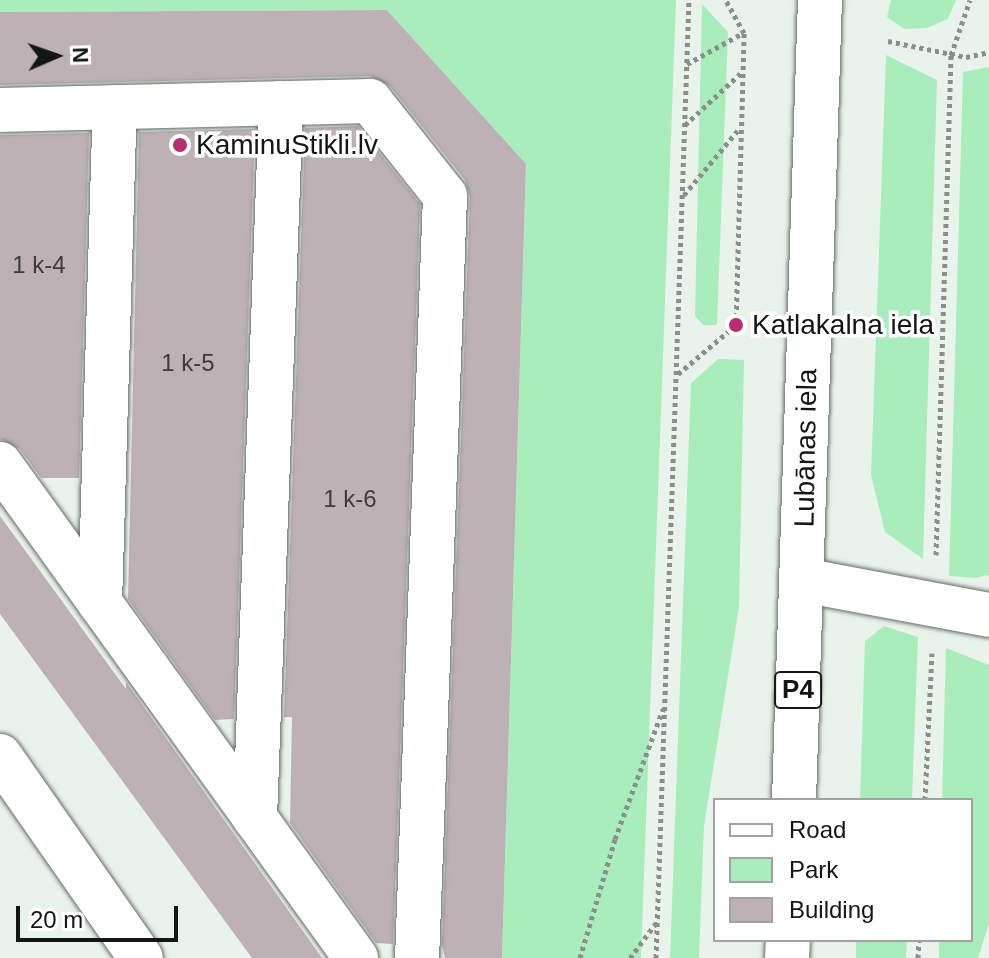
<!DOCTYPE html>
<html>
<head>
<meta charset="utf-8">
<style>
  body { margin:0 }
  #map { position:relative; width:989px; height:958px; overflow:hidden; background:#e9f3eb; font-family:Arial,sans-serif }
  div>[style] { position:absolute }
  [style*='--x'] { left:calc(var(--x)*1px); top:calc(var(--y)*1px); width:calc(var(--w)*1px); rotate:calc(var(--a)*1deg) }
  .green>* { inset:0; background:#aaedbc }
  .building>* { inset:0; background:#bdb1b5 }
  .path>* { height:5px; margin-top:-2.5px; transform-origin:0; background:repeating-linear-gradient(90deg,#89908b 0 4px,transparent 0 8px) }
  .roads { filter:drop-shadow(0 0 2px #656d66) drop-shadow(0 0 2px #656d66) }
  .minor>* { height:44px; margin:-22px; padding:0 22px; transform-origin:22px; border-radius:22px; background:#fff }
  .major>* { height:44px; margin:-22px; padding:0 22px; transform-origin:22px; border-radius:22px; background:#fff }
  .dots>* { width:22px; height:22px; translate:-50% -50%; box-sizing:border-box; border:4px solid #fff; border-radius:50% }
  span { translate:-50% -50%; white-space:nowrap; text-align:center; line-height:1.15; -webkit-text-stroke:7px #fff; paint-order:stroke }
  .number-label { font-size:24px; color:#3e3d3c }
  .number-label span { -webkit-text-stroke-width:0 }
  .shield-label span { padding:2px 6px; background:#fff; border:2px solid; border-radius:6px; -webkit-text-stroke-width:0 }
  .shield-label { font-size:26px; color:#131614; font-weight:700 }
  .poi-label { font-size:28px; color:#131614 }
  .left { translate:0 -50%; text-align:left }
  .street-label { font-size:28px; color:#131614 }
  .legend { position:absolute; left:713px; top:798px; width:260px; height:144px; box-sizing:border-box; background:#fff; border:2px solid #a1a2a1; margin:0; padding:10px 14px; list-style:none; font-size:24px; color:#131614 }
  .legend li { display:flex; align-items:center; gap:16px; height:40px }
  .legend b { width:40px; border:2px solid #a1a2a1 }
  .north { position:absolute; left:16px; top:16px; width:80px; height:80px; -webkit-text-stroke:6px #fff; paint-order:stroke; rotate:88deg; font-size:22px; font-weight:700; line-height:32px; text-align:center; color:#131614 }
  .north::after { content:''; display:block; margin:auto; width:28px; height:36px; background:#131614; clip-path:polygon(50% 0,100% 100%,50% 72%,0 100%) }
  .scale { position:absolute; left:16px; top:906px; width:162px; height:36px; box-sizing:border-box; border:4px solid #131614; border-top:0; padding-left:10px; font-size:24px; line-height:28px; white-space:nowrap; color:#131614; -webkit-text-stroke:6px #fff; paint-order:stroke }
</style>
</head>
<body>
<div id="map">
  <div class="green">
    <div style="clip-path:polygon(0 0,676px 0,641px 958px,502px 958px,526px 164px,387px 10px,0 12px)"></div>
    <div style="clip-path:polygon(891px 0,956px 0,948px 19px,927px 28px,904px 29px,887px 17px)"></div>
    <div style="clip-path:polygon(702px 4px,728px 32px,717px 325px,703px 325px,695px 316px)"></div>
    <div style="clip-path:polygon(886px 55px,937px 80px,923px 559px,885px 532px,871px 475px)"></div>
    <div style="clip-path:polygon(989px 67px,989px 575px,975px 578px,949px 576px,963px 72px)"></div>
    <div style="clip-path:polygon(718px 359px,744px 360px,739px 607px,704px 826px,699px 958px,670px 958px,691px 383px)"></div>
    <div style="clip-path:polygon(884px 626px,918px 637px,912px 800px,860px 800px,865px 641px)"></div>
    <div style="clip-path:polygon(946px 648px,989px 665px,989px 924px,978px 958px,939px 958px,939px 940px,971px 940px,971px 800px,942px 800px)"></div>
    <div style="clip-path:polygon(856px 940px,907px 940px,906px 958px,856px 958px)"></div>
  </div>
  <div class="building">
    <div style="clip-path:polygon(387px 10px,526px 164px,502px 958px,445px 958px,442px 945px,470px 197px,465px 180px,390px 86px,370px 76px,0 85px,0 12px)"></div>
    <div style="clip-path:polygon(358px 126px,420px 204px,393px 944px,376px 943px,290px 823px,292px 717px,284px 717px,305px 128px)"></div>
    <div style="clip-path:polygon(255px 129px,234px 719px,215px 720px,128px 599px,139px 132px)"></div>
    <div style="clip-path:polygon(89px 133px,79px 478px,41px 478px,20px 449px,0 439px,0 135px)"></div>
    <div style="clip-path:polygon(0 516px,126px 689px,126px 682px,322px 958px,252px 958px,0 614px)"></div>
  </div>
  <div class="path">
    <div style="--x:888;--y:41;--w:80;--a:11.6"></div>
    <div style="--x:966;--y:57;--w:24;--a:-12"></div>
    <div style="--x:687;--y:64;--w:64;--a:-29"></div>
    <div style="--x:685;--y:125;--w:78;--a:-42.9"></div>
    <div style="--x:684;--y:195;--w:86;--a:-50.2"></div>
    <div style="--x:678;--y:374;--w:76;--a:-40.2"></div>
    <div style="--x:736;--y:325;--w:292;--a:-88.4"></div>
    <div style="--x:744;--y:33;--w:38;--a:-119"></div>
    <div style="--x:936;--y:555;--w:500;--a:-88.28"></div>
    <div style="--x:951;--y:55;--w:58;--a:-70.9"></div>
    <div style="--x:925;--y:800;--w:147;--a:-87.3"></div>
    <div style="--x:580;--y:958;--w:124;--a:-73.6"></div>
    <div style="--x:615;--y:839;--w:139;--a:-69.7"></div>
    <div style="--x:630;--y:958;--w:44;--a:-53.4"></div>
    <div style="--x:656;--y:958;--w:959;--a:-88.03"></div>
    <div style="--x:918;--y:958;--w:18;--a:-87"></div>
  </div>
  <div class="roads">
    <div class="minor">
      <div style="--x:0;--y:110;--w:370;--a:-1.4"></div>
      <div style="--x:370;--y:101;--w:121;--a:51.7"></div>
      <div style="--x:445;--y:196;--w:763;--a:92.1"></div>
      <div style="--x:0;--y:464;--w:609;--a:54.22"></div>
      <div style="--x:802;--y:580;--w:190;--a:10.6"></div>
      <div style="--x:100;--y:603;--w:496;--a:-88.3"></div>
      <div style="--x:0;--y:756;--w:246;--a:55.1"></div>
      <div style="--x:255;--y:818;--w:715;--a:-87.92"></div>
    </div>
    <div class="major">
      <div style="--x:794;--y:800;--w:800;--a:-88.14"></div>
      <div style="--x:787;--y:958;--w:18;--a:-87"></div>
    </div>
  </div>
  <div class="dots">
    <div style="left:180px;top:145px;background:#b72f6f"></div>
    <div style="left:736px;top:325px;background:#b72f6f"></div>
  </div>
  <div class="number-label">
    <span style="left:39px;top:265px">1 k-4</span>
    <span style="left:188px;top:363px">1 k-5</span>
    <span style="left:350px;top:499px">1 k-6</span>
  </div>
  <div class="shield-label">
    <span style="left:798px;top:690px">P4</span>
  </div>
  <div class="poi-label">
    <span class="left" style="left:196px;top:145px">KaminuStikli.lv</span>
    <span class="left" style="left:752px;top:325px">Katlakalna iela</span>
  </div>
  <div class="street-label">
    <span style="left:806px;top:448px;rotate:-89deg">Lubānas iela</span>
  </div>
  <ul class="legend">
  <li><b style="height:10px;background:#fff"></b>Road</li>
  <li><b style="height:22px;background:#aaedbc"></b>Park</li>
  <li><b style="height:22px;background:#bdb1b5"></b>Building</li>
  </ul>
  <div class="north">N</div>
  <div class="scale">20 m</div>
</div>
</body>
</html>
